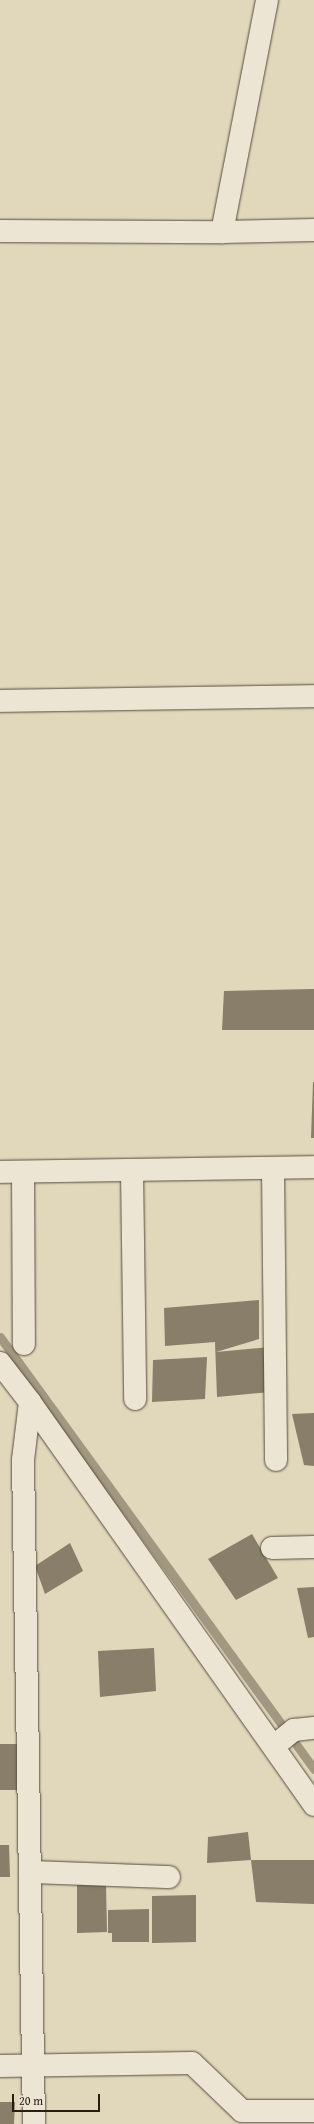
<!DOCTYPE html>
<html>
<head>
<meta charset="utf-8">
<style>
  body { margin:0 }
  #map { position:relative; width:314px; height:2124px; overflow:hidden; background:#e1d7bb; font-family:"Gentium Book Plus",serif }
  div>[style] { position:absolute }
  [style*='--x'] { left:calc(var(--x)*1px); top:calc(var(--y)*1px); width:calc(var(--w)*1px); rotate:calc(var(--a)*1deg) }
  .stream>* { height:9px; margin:-4.5px; padding:0 4.5px; transform-origin:4.5px; border-radius:4.5px; background:#a29881 }
  .building>* { inset:0; background:#887e69 }
  .roads { filter:drop-shadow(0 0 1px #564c3c) drop-shadow(0 0 1px #564c3c) }
  .minor>* { height:22px; margin:-11px; padding:0 11px; transform-origin:11px; border-radius:11px; background:#ece5d3 }
  span { translate:-50% -50%; white-space:nowrap; text-align:center; line-height:1.15; -webkit-text-stroke:3px #ece5d3; paint-order:stroke }
  .scale { position:absolute; left:12px; top:2094px; width:88px; height:18px; box-sizing:border-box; border:2px solid #281d11; border-top:0; padding-left:5px; font-size:12px; line-height:14px; white-space:nowrap; color:#281d11; -webkit-text-stroke:3px #ece5d3; paint-order:stroke }
</style>
</head>
<body>
<div id="map">
  <div class="stream">
    <div style="--x:0;--y:1337;--w:534;--a:53.99"></div>
  </div>
  <div class="building">
    <div style="clip-path:polygon(314px 989px,314px 1030px,222px 1030px,224px 991px)"></div>
    <div style="clip-path:polygon(313px 1082px,314px 1082px,314px 1138px,311px 1138px)"></div>
    <div style="clip-path:polygon(259px 1300px,259px 1339px,216px 1352px,271px 1347px,270px 1392px,217px 1397px,215px 1342px,165px 1346px,164px 1308px)"></div>
    <div style="clip-path:polygon(207px 1357px,205px 1399px,152px 1402px,153px 1360px)"></div>
    <div style="clip-path:polygon(314px 1413px,314px 1466px,304px 1465px,292px 1414px)"></div>
    <div style="clip-path:polygon(252px 1534px,278px 1578px,236px 1600px,208px 1559px)"></div>
    <div style="clip-path:polygon(70px 1543px,83px 1571px,45px 1594px,35px 1566px)"></div>
    <div style="clip-path:polygon(314px 1587px,314px 1637px,308px 1638px,297px 1588px)"></div>
    <div style="clip-path:polygon(154px 1648px,156px 1691px,100px 1697px,98px 1651px)"></div>
    <div style="clip-path:polygon(0 1744px,18px 1744px,18px 1790px,0 1790px)"></div>
    <div style="clip-path:polygon(248px 1832px,251px 1860px,207px 1863px,208px 1837px)"></div>
    <div style="clip-path:polygon(0 1845px,9px 1845px,10px 1877px,0 1877px)"></div>
    <div style="clip-path:polygon(251px 1860px,314px 1860px,314px 1904px,256px 1902px)"></div>
    <div style="clip-path:polygon(77px 1885px,106px 1885px,107px 1932px,77px 1933px)"></div>
    <div style="clip-path:polygon(196px 1895px,196px 1942px,152px 1943px,152px 1896px)"></div>
    <div style="clip-path:polygon(149px 1909px,149px 1942px,112px 1942px,112px 1933px,108px 1933px,108px 1910px)"></div>
    <div style="clip-path:polygon(0 2102px,15px 2102px,14px 2124px,0 2124px)"></div>
  </div>
  <div class="roads">
    <div class="minor">
      <div style="--x:0;--y:231;--w:222;--a:0.3"></div>
      <div style="--x:222;--y:232;--w:92;--a:-1.2"></div>
      <div style="--x:222;--y:232;--w:236;--a:-79"></div>
      <div style="--x:0;--y:701;--w:314;--a:-0.9"></div>
      <div style="--x:273;--y:1168;--w:292;--a:89.4"></div>
      <div style="--x:132;--y:1170;--w:229;--a:89.2"></div>
      <div style="--x:0;--y:1172;--w:314;--a:-0.9"></div>
      <div style="--x:23;--y:1172;--w:172;--a:89.7"></div>
      <div style="--x:0;--y:1363;--w:49;--a:52.4"></div>
      <div style="--x:30;--y:1402;--w:493;--a:54.8"></div>
      <div style="--x:30;--y:1402;--w:58;--a:96.9"></div>
      <div style="--x:23;--y:1460;--w:664;--a:89.05"></div>
      <div style="--x:272;--y:1548;--w:42;--a:-1.4"></div>
      <div style="--x:274;--y:1746;--w:26;--a:-39"></div>
      <div style="--x:294;--y:1730;--w:20;--a:-6"></div>
      <div style="--x:30;--y:1872;--w:139;--a:2.1"></div>
      <div style="--x:0;--y:2066;--w:192;--a:-0.9"></div>
      <div style="--x:192;--y:2063;--w:69;--a:43.8"></div>
      <div style="--x:242;--y:2111;--w:72;--a:0"></div>
    </div>
  </div>
  <div class="scale">20 m</div>
</div>
</body>
</html>
